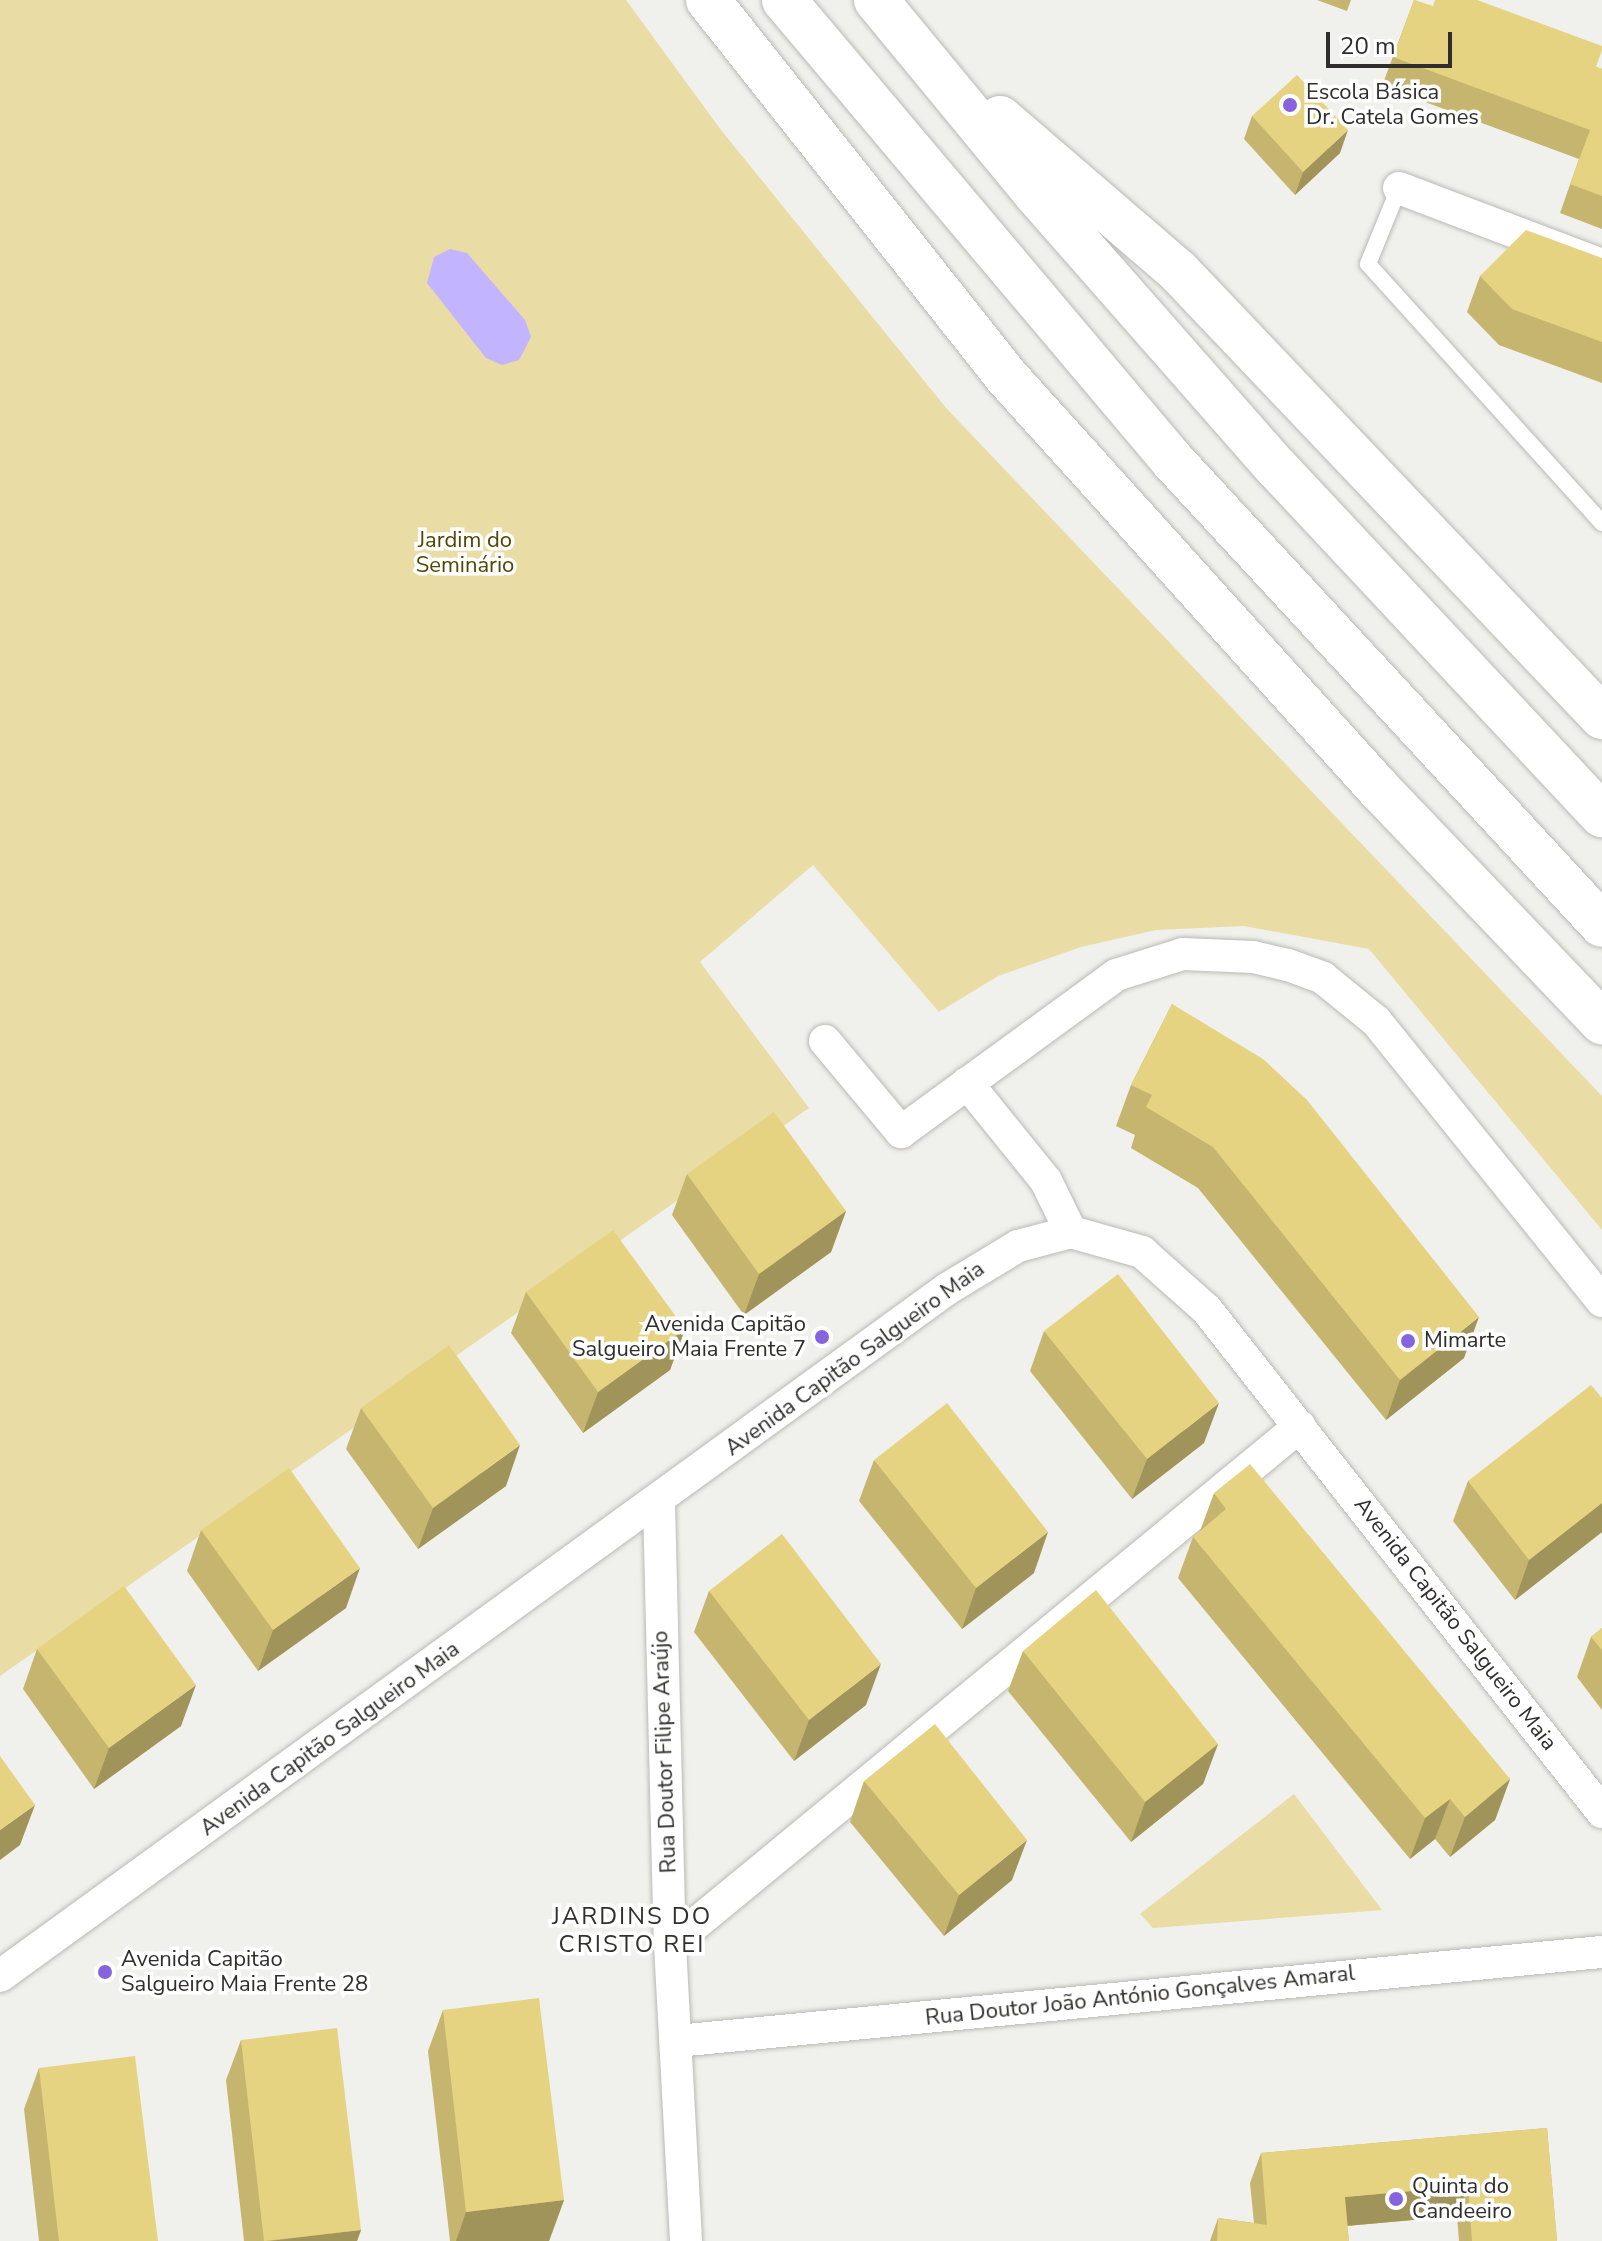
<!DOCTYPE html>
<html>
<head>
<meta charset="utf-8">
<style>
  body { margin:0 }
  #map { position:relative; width:1602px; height:2241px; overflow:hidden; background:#f0f0ec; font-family:"Nunito Sans",sans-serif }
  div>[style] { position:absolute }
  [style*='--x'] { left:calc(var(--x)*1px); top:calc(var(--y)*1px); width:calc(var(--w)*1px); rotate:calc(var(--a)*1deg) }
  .green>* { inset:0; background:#e9dda5 }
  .water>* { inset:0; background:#c2b4fe }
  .roads { filter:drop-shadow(0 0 2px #bab9b5) drop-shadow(0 0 2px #bab9b5) }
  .service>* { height:16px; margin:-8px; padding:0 8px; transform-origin:8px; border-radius:8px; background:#fff }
  .minor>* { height:32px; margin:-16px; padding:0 16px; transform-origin:16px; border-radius:16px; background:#fff }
  .trunk>* { height:44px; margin:-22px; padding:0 22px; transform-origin:22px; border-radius:22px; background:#fff }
  .wall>* { inset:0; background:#c6b56f }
  .shaded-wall>* { inset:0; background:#a1945a }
  .building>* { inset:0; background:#e6d381 }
  .dots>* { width:22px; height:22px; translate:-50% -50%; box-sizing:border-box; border:4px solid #fff; border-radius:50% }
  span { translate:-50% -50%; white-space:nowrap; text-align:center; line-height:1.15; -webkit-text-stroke:7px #fff; paint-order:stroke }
  .poi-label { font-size:22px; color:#2f2e2d }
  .left { translate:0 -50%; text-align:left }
  .right { translate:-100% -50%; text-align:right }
  .park-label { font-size:22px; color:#534602 }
  .street-label { font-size:22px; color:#2f2e2d }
  .neighbourhood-label { font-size:24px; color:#31302e; letter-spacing:2px }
  .scale { position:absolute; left:1326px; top:32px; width:126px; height:36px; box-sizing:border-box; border:4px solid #2f2e2d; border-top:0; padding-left:10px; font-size:24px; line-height:28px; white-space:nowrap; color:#2f2e2d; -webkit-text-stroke:6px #fff; paint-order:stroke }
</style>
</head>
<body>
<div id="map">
  <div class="green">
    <div style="clip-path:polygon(0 0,626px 0,721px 130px,947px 409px,1602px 1096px,1602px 1230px,1369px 949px,1244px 926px,1156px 930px,1081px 947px,998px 976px,939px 1012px,813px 865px,700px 962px,809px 1108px,0 1676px)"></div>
    <div style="clip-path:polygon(1294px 1794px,1382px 1910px,1153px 1928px,1140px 1914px)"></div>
  </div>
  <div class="water">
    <div style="clip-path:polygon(450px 249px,467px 253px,525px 320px,531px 337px,519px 360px,502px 365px,486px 358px,427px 283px,434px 257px)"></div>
  </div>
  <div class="roads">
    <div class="service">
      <div style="--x:1399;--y:188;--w:82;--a:112.2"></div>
      <div style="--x:1368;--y:264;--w:349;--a:47.9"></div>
    </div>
    <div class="minor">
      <div style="--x:1399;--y:188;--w:217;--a:20.8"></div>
      <div style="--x:825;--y:1041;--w:119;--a:50.1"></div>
      <div style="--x:901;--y:1132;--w:266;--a:-36.1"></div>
      <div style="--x:1116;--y:975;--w:70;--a:-17.4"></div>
      <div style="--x:1183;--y:954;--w:70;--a:2.5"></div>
      <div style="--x:1253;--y:957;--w:36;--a:13"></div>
      <div style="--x:1288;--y:965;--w:37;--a:20"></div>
      <div style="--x:1323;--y:978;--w:68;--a:39.1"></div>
      <div style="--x:1376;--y:1021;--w:360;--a:51.1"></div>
      <div style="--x:967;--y:1083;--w:126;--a:51.1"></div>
      <div style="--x:1046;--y:1181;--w:57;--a:63.9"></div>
      <div style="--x:659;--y:1503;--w:442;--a:88.6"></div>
      <div style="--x:670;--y:1945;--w:296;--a:86.9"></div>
      <div style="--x:670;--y:1945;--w:816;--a:-39.48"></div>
      <div style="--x:0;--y:1976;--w:1170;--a:-35.96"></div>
      <div style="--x:947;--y:1289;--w:83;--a:-31.2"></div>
      <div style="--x:1018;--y:1246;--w:55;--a:-14.8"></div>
      <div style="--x:1071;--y:1232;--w:74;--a:15.7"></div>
      <div style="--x:1142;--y:1252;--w:87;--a:41.7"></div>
      <div style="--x:1207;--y:1310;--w:639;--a:51.8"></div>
      <div style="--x:677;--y:2041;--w:929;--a:-5.5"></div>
    </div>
    <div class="trunk">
      <div style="--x:708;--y:0;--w:478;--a:51.6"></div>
      <div style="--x:1005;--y:375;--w:558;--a:47.91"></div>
      <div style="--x:1379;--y:789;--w:323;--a:46.3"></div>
      <div style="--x:784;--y:0;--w:602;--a:49.85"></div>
      <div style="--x:1172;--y:460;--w:633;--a:47.24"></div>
      <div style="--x:876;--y:0;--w:250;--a:50.5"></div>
      <div style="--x:1035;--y:193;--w:365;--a:48.7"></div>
      <div style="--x:1276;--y:467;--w:477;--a:46.9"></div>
      <div style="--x:1000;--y:118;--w:233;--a:40.7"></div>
      <div style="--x:1177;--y:270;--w:617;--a:46.45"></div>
    </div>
  </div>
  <div class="wall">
    <div style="clip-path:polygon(1317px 0,1351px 0,1347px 11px)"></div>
    <div style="clip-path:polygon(1414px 0,1602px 69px,1602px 229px,1560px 213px,1579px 159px,1382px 86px)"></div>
    <div style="clip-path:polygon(1252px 116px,1340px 153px,1295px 195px,1244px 139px)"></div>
    <div style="clip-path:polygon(1602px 258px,1602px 383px,1499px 345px,1467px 312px,1480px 276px)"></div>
    <div style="clip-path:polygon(1172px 1004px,1464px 1358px,1386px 1420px,1198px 1188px,1131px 1148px,1135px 1135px,1116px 1126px,1131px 1085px)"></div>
    <div style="clip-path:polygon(687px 1174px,846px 1211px,831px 1252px,744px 1315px,672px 1215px)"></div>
    <div style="clip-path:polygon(526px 1292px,685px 1329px,670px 1370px,583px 1433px,511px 1333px)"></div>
    <div style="clip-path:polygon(1044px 1331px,1204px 1443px,1132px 1499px,1030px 1371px)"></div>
    <div style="clip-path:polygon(1602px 1398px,1602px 1532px,1515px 1600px,1453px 1521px,1468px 1481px)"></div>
    <div style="clip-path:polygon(361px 1408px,506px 1486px,418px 1549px,346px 1449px)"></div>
    <div style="clip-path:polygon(874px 1460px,1034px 1573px,962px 1629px,859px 1501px)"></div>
    <div style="clip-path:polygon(1214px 1493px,1510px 1779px,1495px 1820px,1450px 1857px,1435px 1839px,1410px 1859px,1178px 1578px,1193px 1537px,1200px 1531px)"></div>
    <div style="clip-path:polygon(201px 1530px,346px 1608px,258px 1671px,187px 1571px)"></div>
    <div style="clip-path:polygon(709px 1591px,866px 1705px,794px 1761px,694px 1632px)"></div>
    <div style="clip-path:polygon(1602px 1628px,1602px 1710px,1577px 1677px,1591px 1637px)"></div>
    <div style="clip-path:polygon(37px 1649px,181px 1726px,94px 1789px,23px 1689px)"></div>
    <div style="clip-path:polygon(1023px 1651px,1218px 1744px,1203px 1784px,1131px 1842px,1008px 1691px)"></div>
    <div style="clip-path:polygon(864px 1781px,1012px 1880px,944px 1936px,850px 1822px)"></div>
    <div style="clip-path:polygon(443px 2010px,564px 2200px,549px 2241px,450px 2241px,428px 2051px)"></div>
    <div style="clip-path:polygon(241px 2040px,361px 2230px,357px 2241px,244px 2241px,226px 2080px)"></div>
    <div style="clip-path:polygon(39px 2068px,158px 2241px,39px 2241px,24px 2109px)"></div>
    <div style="clip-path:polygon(1547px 2128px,1557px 2241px,1459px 2241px,1457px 2216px,1347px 2226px,1349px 2241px,1210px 2241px,1218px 2218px,1254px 2223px,1250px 2183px,1261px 2153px)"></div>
  </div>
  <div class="shaded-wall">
    <div style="clip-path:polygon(1348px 130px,1340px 153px,1295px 195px,1303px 172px)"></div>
    <div style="clip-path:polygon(846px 1211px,831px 1252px,744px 1315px,759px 1274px)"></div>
    <div style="clip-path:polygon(1479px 1317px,1464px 1358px,1386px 1420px,1400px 1380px)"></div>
    <div style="clip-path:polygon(685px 1329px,670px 1370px,583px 1433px,598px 1392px)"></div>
    <div style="clip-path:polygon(1219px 1403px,1204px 1443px,1132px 1499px,1147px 1459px)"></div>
    <div style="clip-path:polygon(520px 1445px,506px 1486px,418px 1549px,433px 1508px)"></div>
    <div style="clip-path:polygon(1602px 1503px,1602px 1532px,1515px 1600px,1529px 1560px)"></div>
    <div style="clip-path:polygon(1048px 1532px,1034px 1573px,962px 1629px,976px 1588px)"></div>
    <div style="clip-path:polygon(360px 1568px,346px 1608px,258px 1671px,273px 1630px)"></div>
    <div style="clip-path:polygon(881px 1664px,866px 1705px,794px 1761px,809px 1720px)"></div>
    <div style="clip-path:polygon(196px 1685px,181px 1726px,94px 1789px,109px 1748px)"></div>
    <div style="clip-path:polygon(1218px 1744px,1203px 1784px,1131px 1842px,1145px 1802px)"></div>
    <div style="clip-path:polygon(1510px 1779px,1495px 1820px,1450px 1857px,1465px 1817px)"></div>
    <div style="clip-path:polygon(1450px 1799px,1435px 1839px,1410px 1859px,1425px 1818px)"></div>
    <div style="clip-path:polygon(35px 1805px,20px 1845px,0 1860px,0 1830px)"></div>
    <div style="clip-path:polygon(1027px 1840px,1012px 1880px,944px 1936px,959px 1895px)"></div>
    <div style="clip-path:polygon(1468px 2186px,1457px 2216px,1334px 2227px,1345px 2197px)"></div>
    <div style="clip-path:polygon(564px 2200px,549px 2241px,456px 2241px,466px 2212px)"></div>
    <div style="clip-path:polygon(361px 2230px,357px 2241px,270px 2241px)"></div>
  </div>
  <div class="building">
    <div style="clip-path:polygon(1414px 0,1433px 6px,1435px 0,1477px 0,1602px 46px,1602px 50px,1596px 67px,1602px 69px,1602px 196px,1570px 184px,1590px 130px,1393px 57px)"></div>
    <div style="clip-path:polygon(1297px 75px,1348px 130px,1303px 172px,1252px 116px)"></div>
    <div style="clip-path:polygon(1526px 230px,1602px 258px,1602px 342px,1512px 309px,1480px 276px)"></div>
    <div style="clip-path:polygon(1172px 1004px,1263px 1059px,1307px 1100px,1479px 1317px,1400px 1380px,1213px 1147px,1146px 1107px,1152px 1095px,1131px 1085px)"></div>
    <div style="clip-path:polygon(774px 1112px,846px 1211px,759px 1274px,687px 1174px)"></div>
    <div style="clip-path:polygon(613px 1230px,685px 1329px,598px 1392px,526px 1292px)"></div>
    <div style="clip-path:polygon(1118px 1274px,1219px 1403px,1147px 1459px,1044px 1331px)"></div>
    <div style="clip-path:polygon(449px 1345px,520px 1445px,433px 1508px,361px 1408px)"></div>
    <div style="clip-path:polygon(1591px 1385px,1602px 1398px,1602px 1503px,1529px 1560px,1468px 1481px)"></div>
    <div style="clip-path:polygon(947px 1403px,1048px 1532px,976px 1588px,874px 1460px)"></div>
    <div style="clip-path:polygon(1250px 1464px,1510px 1779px,1465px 1817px,1450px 1799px,1425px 1818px,1193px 1537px,1226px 1509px,1214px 1493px)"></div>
    <div style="clip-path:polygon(289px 1468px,360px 1568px,273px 1630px,201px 1530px)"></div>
    <div style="clip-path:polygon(782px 1534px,881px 1664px,809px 1720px,709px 1591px)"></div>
    <div style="clip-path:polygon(124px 1586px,196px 1685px,109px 1748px,37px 1649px)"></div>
    <div style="clip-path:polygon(1096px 1590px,1218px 1744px,1145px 1802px,1023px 1651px)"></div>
    <div style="clip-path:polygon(1602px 1628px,1602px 1650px,1591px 1637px)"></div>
    <div style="clip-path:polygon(935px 1724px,1027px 1840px,959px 1895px,864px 1781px)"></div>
    <div style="clip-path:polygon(0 1756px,35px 1805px,0 1830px)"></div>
    <div style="clip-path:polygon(539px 1998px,564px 2200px,466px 2212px,443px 2010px)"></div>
    <div style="clip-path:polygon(337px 2028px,361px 2230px,264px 2241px,241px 2040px)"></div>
    <div style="clip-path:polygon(135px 2056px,158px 2241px,59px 2241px,39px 2068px)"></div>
    <div style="clip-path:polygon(1547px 2128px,1557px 2241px,1472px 2241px,1468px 2186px,1345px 2197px,1349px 2241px,1217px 2241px,1218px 2218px,1267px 2225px,1261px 2153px)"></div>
  </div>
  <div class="dots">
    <div style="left:1290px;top:105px;background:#8664df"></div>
    <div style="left:822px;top:1337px;background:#8664df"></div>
    <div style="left:1408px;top:1341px;background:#8664df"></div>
    <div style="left:105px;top:1972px;background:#8664df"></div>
    <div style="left:1396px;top:2199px;background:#8664df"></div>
  </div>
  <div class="poi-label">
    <span class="left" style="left:1306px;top:105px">Escola Básica<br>Dr. Catela Gomes</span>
    <span class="right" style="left:806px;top:1337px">Avenida Capitão<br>Salgueiro Maia Frente 7</span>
    <span class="left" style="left:1424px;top:1341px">Mimarte</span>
    <span class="left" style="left:121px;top:1972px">Avenida Capitão<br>Salgueiro Maia Frente 28</span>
    <span class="left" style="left:1412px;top:2199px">Quinta do<br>Candeeiro</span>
  </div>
  <div class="park-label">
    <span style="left:465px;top:553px">Jardim do<br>Seminário</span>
  </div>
  <div class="street-label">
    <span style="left:855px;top:1359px;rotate:-36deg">Avenida Capitão Salgueiro Maia</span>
    <span style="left:1455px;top:1624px;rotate:52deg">Avenida Capitão Salgueiro Maia</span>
    <span style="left:330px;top:1739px;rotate:-36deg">Avenida Capitão Salgueiro Maia</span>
    <span style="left:665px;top:1752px;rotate:-92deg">Rua Doutor Filipe Araújo</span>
    <span style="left:1140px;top:1996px;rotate:-6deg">Rua Doutor João António Gonçalves Amaral</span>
  </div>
  <div class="neighbourhood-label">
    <span style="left:632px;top:1931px">JARDINS DO<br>CRISTO REI</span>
  </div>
  <div class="scale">20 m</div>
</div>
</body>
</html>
